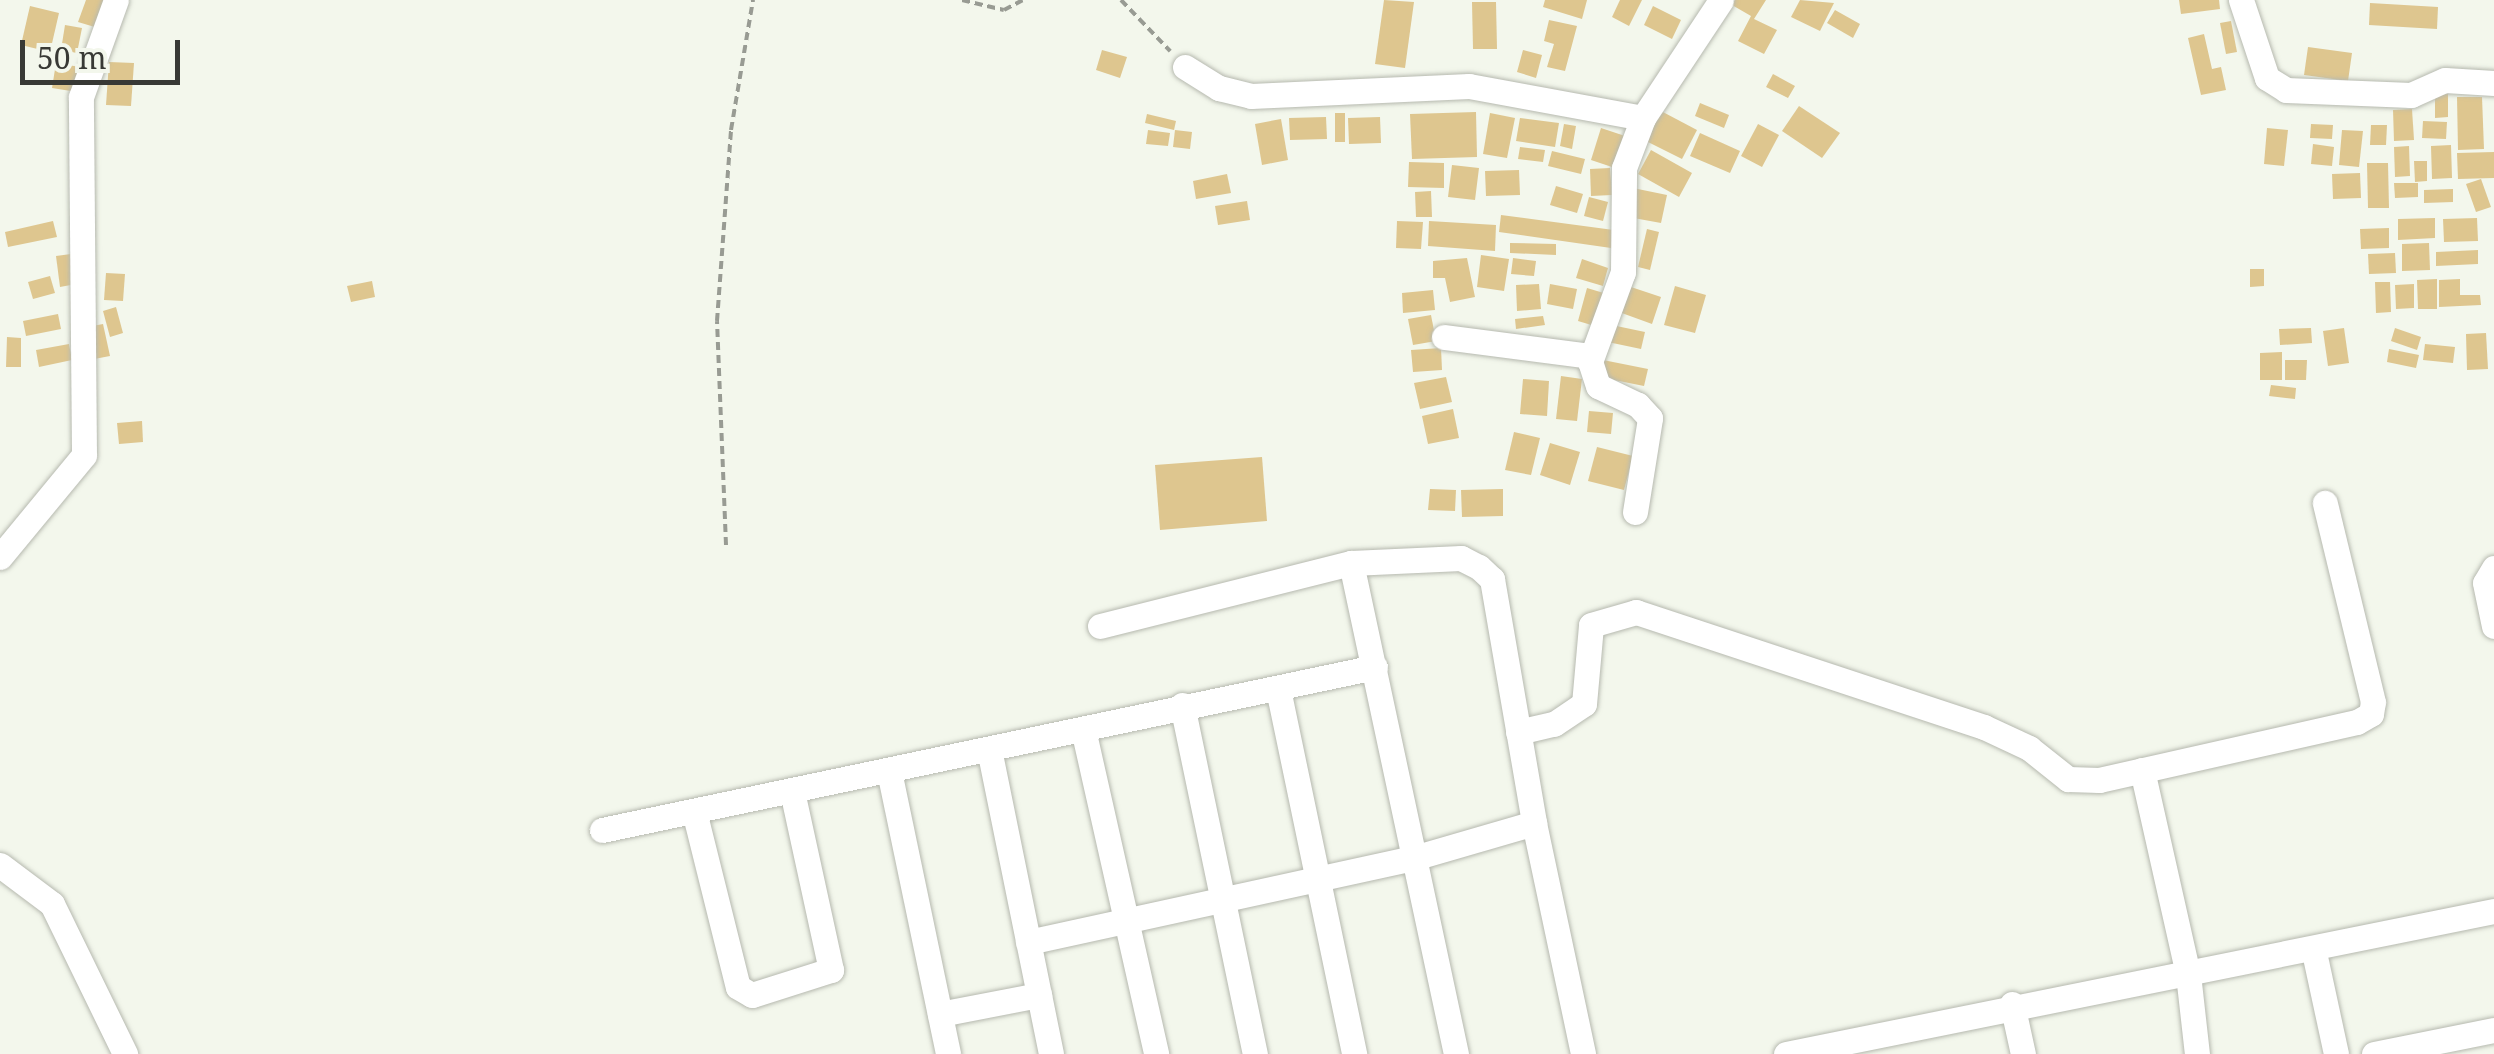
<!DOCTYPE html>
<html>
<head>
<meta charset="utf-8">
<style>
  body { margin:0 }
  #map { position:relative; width:2494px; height:1054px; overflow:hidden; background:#f3f7ec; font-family:"Noto Serif",serif }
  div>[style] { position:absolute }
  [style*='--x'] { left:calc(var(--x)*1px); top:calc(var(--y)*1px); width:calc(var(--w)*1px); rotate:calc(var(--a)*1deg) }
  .building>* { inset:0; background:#dec68f }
  .path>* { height:4px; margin-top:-2px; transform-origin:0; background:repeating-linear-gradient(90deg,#989b93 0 8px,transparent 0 13px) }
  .roads { filter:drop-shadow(0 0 2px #b6b9af) drop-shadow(0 0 2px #b6b9af) }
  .street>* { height:25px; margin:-12.5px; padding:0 12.5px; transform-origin:12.5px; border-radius:12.5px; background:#fff }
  span { translate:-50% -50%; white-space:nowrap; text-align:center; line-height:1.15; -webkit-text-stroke:8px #f3f7ec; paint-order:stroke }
  .scale { position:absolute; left:20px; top:40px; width:160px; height:45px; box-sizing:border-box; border:5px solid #383935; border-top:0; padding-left:12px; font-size:30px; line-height:35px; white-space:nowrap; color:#383935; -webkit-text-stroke:8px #f3f7ec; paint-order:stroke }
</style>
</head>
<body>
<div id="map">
  <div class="building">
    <div style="clip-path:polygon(86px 0,108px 0,98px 28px,78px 22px)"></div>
    <div style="clip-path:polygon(1384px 0,1414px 2px,1405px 68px,1375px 64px)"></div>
    <div style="clip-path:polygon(1545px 0,1587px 0,1582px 19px,1543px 7px)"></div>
    <div style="clip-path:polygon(1620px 0,1642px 0,1629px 26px,1612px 17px)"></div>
    <div style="clip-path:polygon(1735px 0,1766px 0,1754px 19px,1777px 30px,1764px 54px,1738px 41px,1751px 16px,1732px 5px)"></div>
    <div style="clip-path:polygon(1800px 0,1834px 3px,1820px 31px,1791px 17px)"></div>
    <div style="clip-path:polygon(2179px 0,2219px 0,2220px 9px,2181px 14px)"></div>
    <div style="clip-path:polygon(1472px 2px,1496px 2px,1497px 49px,1473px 49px)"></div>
    <div style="clip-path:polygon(2370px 3px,2438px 7px,2437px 29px,2369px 25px)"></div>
    <div style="clip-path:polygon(30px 6px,59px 13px,50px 52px,21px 45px)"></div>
    <div style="clip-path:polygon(1653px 6px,1681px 20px,1672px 39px,1644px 25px)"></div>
    <div style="clip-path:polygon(1835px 10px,1860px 24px,1853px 38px,1827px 23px)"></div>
    <div style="clip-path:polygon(1549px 20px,1577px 26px,1565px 71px,1547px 67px,1554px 44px,1544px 41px)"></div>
    <div style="clip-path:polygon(2231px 21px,2237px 52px,2226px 54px,2220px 23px)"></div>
    <div style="clip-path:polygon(65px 25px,82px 28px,77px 53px,61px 50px)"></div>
    <div style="clip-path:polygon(2204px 34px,2212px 69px,2221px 67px,2226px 90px,2201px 95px,2188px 38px)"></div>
    <div style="clip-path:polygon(2308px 47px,2352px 53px,2348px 81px,2304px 75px)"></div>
    <div style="clip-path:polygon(1102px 50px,1127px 57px,1120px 78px,1096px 70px)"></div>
    <div style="clip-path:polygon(1523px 50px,1542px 55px,1536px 78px,1517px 72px)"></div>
    <div style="clip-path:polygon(109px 62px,134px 63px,131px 106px,106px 105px)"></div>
    <div style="clip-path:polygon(56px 63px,80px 67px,77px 92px,52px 88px)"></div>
    <div style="clip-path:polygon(1773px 74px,1795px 86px,1788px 98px,1766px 87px)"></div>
    <div style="clip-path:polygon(2448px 94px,2448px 117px,2435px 118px,2435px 95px)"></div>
    <div style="clip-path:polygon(2457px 97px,2482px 97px,2484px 149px,2458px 150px)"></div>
    <div style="clip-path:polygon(1700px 103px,1729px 115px,1724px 128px,1695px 116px)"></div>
    <div style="clip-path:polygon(1799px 106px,1840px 133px,1822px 158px,1782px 131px)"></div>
    <div style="clip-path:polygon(2412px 109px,2414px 140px,2394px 141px,2393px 110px)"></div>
    <div style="clip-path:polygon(1661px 111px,1697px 130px,1682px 159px,1646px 141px)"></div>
    <div style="clip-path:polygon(1476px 112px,1477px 157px,1412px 159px,1410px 114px)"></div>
    <div style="clip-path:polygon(1335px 113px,1345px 113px,1345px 142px,1335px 142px)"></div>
    <div style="clip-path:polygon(1490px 113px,1515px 118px,1507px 158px,1483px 154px)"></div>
    <div style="clip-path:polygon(1147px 114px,1176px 121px,1174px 130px,1145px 123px)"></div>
    <div style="clip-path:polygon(1326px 117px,1327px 139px,1290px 140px,1289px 118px)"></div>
    <div style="clip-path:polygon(1380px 117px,1381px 143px,1349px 144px,1348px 118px)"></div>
    <div style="clip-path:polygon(1520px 118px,1559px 123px,1555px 147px,1516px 141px)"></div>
    <div style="clip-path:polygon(1281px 119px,1288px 160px,1262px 165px,1255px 124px)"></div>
    <div style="clip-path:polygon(2423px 121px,2447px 122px,2446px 139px,2422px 138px)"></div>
    <div style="clip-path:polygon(1564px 124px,1576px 126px,1572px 149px,1560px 146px)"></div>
    <div style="clip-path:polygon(1758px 124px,1779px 135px,1762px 167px,1741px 156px)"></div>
    <div style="clip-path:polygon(2311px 124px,2333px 125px,2332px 139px,2310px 138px)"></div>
    <div style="clip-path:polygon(2371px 125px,2387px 125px,2386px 145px,2370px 145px)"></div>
    <div style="clip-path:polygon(1601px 128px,1625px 136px,1615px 168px,1591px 160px)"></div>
    <div style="clip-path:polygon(2267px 128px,2288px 130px,2284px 166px,2264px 164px)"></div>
    <div style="clip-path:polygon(1148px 130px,1170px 133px,1168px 146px,1146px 144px)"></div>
    <div style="clip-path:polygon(1175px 130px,1192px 132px,1190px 149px,1173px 147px)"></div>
    <div style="clip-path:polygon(2342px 130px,2363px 131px,2359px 167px,2339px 165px)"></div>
    <div style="clip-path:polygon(1700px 133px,1740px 151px,1730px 173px,1690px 156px)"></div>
    <div style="clip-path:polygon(2313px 144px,2334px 147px,2332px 166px,2311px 164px)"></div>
    <div style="clip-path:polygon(2451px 145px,2452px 178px,2432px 179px,2431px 146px)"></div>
    <div style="clip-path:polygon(2409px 146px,2410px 176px,2395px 177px,2394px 147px)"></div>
    <div style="clip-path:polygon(1520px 147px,1545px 150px,1543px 162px,1518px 159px)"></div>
    <div style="clip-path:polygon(1651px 150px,1692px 173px,1679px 197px,1638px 174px)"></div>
    <div style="clip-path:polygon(1552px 151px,1585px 159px,1581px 174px,1548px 166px)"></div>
    <div style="clip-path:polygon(2494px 152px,2494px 178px,2458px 179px,2457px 153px)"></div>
    <div style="clip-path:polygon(2414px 161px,2427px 161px,2427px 181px,2415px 182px)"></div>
    <div style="clip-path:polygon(1409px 162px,1444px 163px,1444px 188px,1408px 187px)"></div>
    <div style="clip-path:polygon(2367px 163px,2388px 163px,2389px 208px,2368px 208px)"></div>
    <div style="clip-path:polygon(1452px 165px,1479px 168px,1475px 200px,1448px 197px)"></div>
    <div style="clip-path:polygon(1610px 168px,1612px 195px,1591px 196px,1590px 169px)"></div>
    <div style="clip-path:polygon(1519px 170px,1520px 195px,1486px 196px,1485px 171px)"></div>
    <div style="clip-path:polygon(2360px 173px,2361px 198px,2333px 199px,2332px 174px)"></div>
    <div style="clip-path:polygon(1227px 174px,1231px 193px,1196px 199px,1193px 181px)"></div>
    <div style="clip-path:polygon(2481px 179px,2491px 207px,2476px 212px,2466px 184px)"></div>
    <div style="clip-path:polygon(2394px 183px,2418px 183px,2418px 197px,2395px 198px)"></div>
    <div style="clip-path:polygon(1556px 186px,1583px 194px,1577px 213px,1550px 205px)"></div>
    <div style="clip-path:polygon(1633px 188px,1667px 195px,1661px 223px,1628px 217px)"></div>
    <div style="clip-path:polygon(2453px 189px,2453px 202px,2424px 203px,2424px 190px)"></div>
    <div style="clip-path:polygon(1431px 191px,1432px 217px,1416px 217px,1415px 192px)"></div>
    <div style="clip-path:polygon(1589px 197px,1608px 202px,1603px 221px,1584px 216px)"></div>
    <div style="clip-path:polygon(1247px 201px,1250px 220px,1218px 225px,1215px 206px)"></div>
    <div style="clip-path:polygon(1501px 215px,1621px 231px,1618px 249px,1499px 232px)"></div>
    <div style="clip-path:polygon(2435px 218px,2435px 238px,2398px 240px,2398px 219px)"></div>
    <div style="clip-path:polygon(2477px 218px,2478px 241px,2444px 242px,2443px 219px)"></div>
    <div style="clip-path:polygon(53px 221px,57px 237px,8px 247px,5px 232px)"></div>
    <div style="clip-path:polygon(1397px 221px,1423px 222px,1421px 249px,1396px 248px)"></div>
    <div style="clip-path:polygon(1429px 221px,1496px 225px,1495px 251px,1428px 246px)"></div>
    <div style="clip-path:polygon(2389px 228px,2389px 248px,2361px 249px,2360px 229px)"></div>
    <div style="clip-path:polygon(1647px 229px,1659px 232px,1650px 270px,1638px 267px)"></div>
    <div style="clip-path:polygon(1510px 243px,1556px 244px,1556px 255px,1510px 253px)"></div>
    <div style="clip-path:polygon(2429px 243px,2430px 270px,2402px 271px,2402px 244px)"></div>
    <div style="clip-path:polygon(2478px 250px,2478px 264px,2436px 266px,2436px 252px)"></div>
    <div style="clip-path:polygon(2395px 253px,2396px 273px,2369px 274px,2368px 254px)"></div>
    <div style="clip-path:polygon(71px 254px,76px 284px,60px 287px,56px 256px)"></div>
    <div style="clip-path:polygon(1481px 255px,1509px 259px,1504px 291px,1477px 287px)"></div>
    <div style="clip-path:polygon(1467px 258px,1475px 297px,1450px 302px,1445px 278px,1433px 278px,1433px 261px)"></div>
    <div style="clip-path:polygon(1513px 258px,1536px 261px,1534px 276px,1511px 274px)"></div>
    <div style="clip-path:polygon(1582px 259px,1608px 268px,1603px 286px,1576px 278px)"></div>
    <div style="clip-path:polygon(2250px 269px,2264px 269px,2264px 286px,2250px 287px)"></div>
    <div style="clip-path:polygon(106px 273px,125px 274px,123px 301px,104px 300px)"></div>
    <div style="clip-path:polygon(50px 276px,55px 293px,33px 299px,28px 282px)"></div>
    <div style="clip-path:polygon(2437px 279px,2437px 309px,2418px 309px,2417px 280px)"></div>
    <div style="clip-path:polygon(2460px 279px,2460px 295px,2480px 295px,2481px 305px,2439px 307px,2439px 280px)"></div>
    <div style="clip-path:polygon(372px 281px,375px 297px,351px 302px,347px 286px)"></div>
    <div style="clip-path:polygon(2375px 282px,2390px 282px,2391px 312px,2376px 313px)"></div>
    <div style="clip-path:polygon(1539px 284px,1541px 309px,1517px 311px,1516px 285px)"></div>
    <div style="clip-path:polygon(1550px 284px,1577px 289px,1573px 309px,1547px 304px)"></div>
    <div style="clip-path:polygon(2414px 284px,2414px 308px,2396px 309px,2395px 285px)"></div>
    <div style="clip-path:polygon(1628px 286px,1661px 297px,1652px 324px,1619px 312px)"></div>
    <div style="clip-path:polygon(1675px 286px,1706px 295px,1695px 333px,1664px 325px)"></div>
    <div style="clip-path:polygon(1587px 288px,1607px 294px,1598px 327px,1578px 321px)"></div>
    <div style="clip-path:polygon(1433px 290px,1435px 310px,1403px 313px,1402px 293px)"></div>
    <div style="clip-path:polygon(116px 307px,123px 333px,110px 337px,103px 311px)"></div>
    <div style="clip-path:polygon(58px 314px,61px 329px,26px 336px,23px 321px)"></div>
    <div style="clip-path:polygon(1431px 315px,1436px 341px,1413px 345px,1408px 319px)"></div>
    <div style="clip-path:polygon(1543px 316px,1545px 325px,1516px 329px,1515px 319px)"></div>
    <div style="clip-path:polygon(103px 324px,110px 356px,89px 360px,82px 328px)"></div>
    <div style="clip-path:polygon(1607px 324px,1645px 332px,1641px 349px,1603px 341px)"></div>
    <div style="clip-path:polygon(2311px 328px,2312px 343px,2280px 345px,2279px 329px)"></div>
    <div style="clip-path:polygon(2344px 328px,2349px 363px,2328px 366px,2323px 331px)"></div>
    <div style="clip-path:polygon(2395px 328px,2421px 337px,2417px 350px,2391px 341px)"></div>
    <div style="clip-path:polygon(2486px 333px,2488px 369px,2467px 370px,2466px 334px)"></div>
    <div style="clip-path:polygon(7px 337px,21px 338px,21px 367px,6px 367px)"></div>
    <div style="clip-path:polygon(69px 344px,72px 360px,39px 367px,36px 350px)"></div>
    <div style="clip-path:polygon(2425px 344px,2455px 347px,2453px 363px,2423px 360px)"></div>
    <div style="clip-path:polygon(1441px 348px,1442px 370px,1413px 372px,1411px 350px)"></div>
    <div style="clip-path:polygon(2389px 349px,2419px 355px,2416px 368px,2387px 362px)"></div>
    <div style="clip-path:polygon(2282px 352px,2282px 380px,2260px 380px,2260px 353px)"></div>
    <div style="clip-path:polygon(1603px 360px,1648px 369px,1644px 386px,1599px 377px)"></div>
    <div style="clip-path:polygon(2285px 360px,2307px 360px,2306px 380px,2285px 380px)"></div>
    <div style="clip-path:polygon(1561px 376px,1582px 379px,1577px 421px,1556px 419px)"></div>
    <div style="clip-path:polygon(1446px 377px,1452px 402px,1420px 409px,1414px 383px)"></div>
    <div style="clip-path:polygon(1523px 379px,1549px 381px,1547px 416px,1520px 414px)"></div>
    <div style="clip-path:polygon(2271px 385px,2296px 388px,2295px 399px,2269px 396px)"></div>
    <div style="clip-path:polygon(1453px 409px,1459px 438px,1428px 444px,1422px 416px)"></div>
    <div style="clip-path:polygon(1589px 411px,1613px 413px,1611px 434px,1587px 432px)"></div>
    <div style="clip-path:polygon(142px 421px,143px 442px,119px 444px,117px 423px)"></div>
    <div style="clip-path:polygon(1514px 432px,1540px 438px,1531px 475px,1505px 470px)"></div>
    <div style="clip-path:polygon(1550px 443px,1580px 452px,1570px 485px,1540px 475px)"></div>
    <div style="clip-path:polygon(1597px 447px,1633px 456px,1624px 490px,1588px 481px)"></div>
    <div style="clip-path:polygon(1262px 457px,1267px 521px,1160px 530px,1155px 465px)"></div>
    <div style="clip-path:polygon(1430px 489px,1456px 490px,1455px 511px,1428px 510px)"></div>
    <div style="clip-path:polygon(1503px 489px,1503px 516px,1462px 517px,1461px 490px)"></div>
  </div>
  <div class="path">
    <div style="--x:962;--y:0;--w:43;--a:13.4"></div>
    <div style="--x:1004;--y:10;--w:21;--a:-28"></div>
    <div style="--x:1121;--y:0;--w:71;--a:46.1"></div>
    <div style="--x:726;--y:545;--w:224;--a:-92.3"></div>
    <div style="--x:717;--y:321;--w:192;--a:-85.8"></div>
    <div style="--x:731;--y:130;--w:132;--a:-80.4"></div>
  </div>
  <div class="roads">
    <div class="street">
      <div style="--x:2241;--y:0;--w:82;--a:71.6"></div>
      <div style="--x:2267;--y:78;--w:22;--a:32"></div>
      <div style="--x:2286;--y:90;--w:125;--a:2.3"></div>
      <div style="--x:2411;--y:95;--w:37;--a:-24"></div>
      <div style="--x:2445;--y:80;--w:49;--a:3.5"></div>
      <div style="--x:1185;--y:67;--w:40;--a:32"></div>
      <div style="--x:1219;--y:88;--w:33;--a:14"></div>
      <div style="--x:1251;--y:96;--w:218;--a:-2.6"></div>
      <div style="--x:1469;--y:86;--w:177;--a:10.4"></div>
      <div style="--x:1643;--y:118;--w:141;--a:-56.5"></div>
      <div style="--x:1444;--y:337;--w:148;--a:7.4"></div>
      <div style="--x:1635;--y:512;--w:95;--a:-80.9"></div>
      <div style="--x:1650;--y:418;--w:18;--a:-133"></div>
      <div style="--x:1638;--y:405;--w:44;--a:-154.6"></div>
      <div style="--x:1598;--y:386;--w:25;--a:-108"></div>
      <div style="--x:1590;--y:362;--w:96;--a:-69.9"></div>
      <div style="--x:1623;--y:272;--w:104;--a:-89.4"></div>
      <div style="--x:1624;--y:168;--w:53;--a:-69.2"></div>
      <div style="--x:0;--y:557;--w:132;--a:-50.5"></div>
      <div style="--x:84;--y:455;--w:358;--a:-90.5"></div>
      <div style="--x:81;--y:97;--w:103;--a:-70.2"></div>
      <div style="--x:1351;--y:563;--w:502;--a:77.93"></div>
      <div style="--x:2494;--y:568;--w:17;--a:121"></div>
      <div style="--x:2485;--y:583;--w:44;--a:78.2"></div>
      <div style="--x:1100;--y:626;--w:259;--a:-14.1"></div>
      <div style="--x:1351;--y:563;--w:110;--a:-2.6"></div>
      <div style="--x:1461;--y:558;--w:20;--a:27"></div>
      <div style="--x:1479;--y:567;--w:18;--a:43"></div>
      <div style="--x:1492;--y:579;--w:248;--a:80.2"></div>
      <div style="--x:1534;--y:823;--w:236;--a:78"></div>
      <div style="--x:1278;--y:689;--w:373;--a:78.2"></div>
      <div style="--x:1182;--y:705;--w:357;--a:78.2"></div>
      <div style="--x:1083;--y:729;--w:333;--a:77.3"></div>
      <div style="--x:1518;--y:732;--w:37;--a:-13"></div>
      <div style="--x:1554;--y:724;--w:36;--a:-34"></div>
      <div style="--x:1584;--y:704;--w:79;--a:-84.9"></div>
      <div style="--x:1591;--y:625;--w:47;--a:-16.1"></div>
      <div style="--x:1636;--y:612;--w:367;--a:18.3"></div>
      <div style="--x:1984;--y:727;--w:50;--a:25"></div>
      <div style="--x:2029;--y:748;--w:50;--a:38.5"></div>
      <div style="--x:2068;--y:779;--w:31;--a:2"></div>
      <div style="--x:2099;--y:780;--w:264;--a:-12.7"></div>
      <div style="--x:2357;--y:722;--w:16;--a:-30"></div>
      <div style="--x:2371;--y:714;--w:12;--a:-81"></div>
      <div style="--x:2373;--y:702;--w:205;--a:-103.6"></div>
      <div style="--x:989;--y:749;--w:311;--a:78.5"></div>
      <div style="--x:2142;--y:770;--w:209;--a:77.3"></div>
      <div style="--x:2188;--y:974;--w:81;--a:83.6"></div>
      <div style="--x:889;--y:771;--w:289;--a:78.2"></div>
      <div style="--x:694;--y:811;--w:181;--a:76"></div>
      <div style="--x:738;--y:987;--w:16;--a:30"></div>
      <div style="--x:752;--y:995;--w:83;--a:-17.6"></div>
      <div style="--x:831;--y:970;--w:183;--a:-102.3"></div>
      <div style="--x:602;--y:830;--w:790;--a:-11.91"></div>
      <div style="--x:0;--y:865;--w:65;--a:36.9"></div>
      <div style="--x:52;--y:904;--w:167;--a:64"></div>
      <div style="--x:1028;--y:942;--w:398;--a:-12.3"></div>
      <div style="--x:1417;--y:857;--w:122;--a:-16.2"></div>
      <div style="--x:2314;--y:952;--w:104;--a:77.8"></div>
      <div style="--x:2012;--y:1004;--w:51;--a:77.6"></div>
      <div style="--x:940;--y:1014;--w:101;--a:-10.9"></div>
      <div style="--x:1786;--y:1054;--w:722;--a:-11.42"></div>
      <div style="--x:2374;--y:1054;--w:122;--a:-11.3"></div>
    </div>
  </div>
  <div class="scale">50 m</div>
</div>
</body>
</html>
